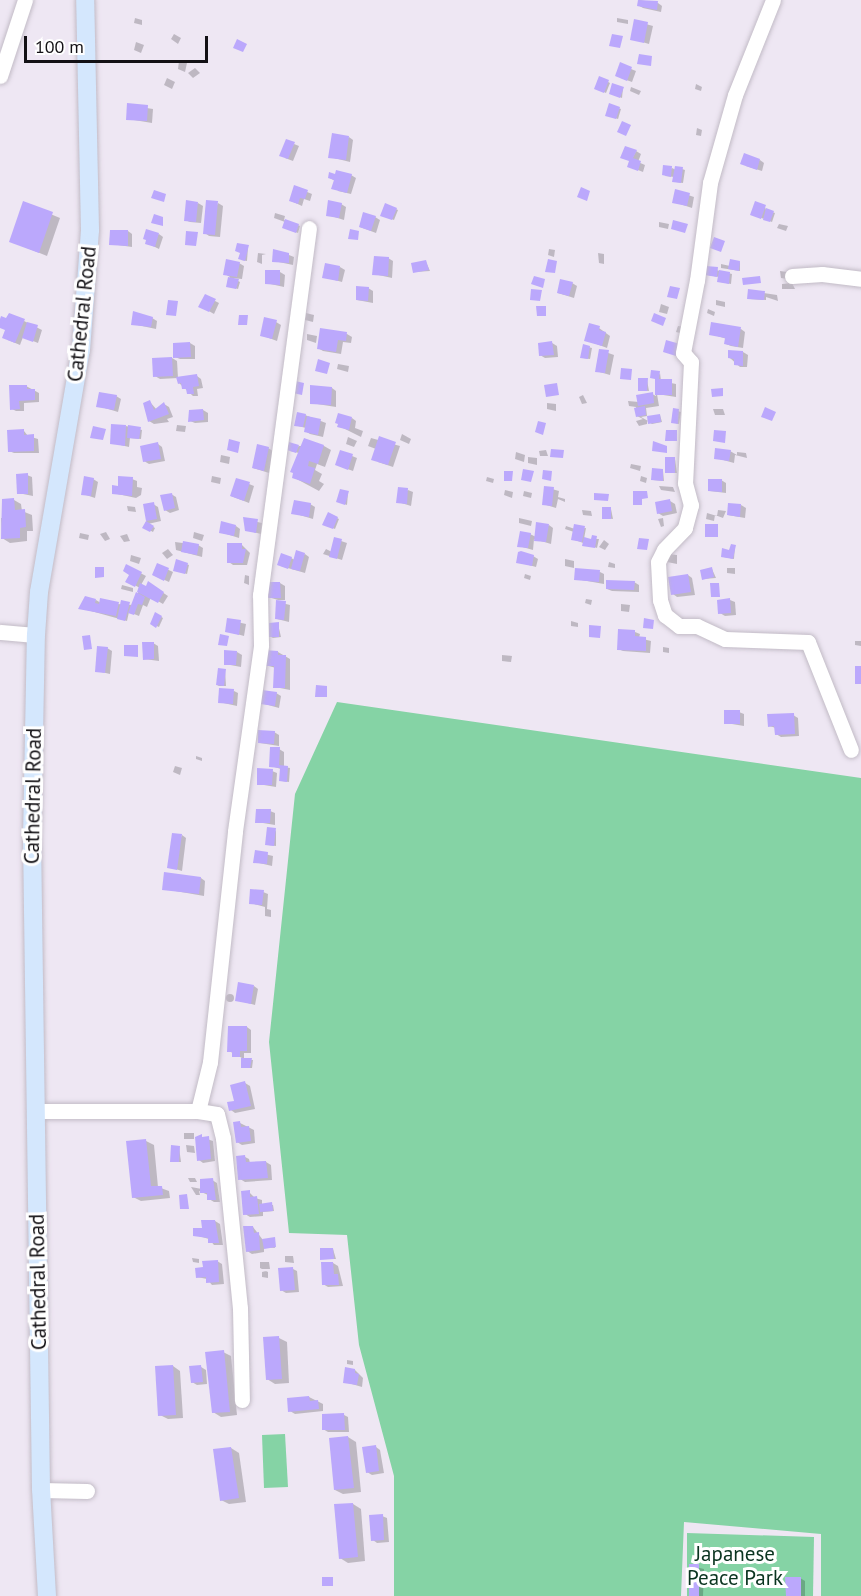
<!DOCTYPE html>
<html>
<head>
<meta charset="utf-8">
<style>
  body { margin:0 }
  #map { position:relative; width:861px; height:1596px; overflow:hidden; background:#eee7f3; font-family:"PT Sans",sans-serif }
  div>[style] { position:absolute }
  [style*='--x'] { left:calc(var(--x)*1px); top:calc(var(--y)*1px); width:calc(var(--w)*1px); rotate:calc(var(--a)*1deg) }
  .green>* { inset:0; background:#85d3a5 }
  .shadow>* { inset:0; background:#0003 }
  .round { border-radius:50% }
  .building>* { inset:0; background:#bba8fc }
  .roads { filter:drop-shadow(0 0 2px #c2bbc6) drop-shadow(0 0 2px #c2bbc6) }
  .minor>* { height:15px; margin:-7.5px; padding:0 7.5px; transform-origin:7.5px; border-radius:7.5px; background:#fff }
  .major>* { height:18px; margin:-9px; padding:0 9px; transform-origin:9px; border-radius:9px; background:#d4e7fd }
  span { translate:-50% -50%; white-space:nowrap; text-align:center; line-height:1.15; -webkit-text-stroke:6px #fff; paint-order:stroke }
  .street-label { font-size:21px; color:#131115 }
  .park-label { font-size:21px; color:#0a3420 }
  .scale { position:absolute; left:24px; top:36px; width:184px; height:27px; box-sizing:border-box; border:3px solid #131115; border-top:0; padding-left:8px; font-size:18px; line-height:21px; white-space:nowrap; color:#131115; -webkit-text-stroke:4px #fff; paint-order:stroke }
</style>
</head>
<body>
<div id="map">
  <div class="green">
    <div style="clip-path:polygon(337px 702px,861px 778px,861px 1596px,821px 1596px,821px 1534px,684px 1522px,681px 1596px,394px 1596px,394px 1476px,359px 1345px,347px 1235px,289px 1233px,269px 1042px,295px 794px)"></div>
    <div style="clip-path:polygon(285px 1434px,288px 1487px,264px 1488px,262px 1435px)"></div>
    <div style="clip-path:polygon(687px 1533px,814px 1537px,813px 1596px,687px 1596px)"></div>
  </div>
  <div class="shadow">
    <div style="clip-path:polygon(639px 0,658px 3px,662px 6px,661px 12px,643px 8px,638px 5px)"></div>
    <div style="clip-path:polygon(135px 18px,142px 20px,142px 25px,134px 23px)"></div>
    <div style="clip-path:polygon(617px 18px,628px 20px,628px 24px,617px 22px)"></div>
    <div style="clip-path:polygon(635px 21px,653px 26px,649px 44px,632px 39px)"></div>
    <div style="clip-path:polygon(174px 34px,181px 38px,178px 44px,171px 39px)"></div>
    <div style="clip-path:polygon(136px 42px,144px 45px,141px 53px,134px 50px)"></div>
    <div style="clip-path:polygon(179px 61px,187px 63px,185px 72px,178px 69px)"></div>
    <div style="clip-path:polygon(195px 68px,200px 73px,193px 78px,188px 73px)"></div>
    <div style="clip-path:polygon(631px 69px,636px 71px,632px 82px,621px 78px)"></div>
    <div style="clip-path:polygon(167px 78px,175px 82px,172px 89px,164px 85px)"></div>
    <div style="clip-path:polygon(600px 78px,610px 83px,606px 93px,596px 88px)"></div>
    <div style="clip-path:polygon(696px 84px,702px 87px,701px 91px,695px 89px)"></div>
    <div style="clip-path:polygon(631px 87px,641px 91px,639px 95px,630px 91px)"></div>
    <div style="clip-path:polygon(623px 88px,622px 98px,612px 94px)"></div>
    <div style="clip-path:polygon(128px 105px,153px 109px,152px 123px,128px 119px)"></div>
    <div style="clip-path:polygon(610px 105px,621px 109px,618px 119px,609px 116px)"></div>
    <div style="clip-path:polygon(697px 128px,702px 130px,701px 136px,696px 135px)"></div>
    <div style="clip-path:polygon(349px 137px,353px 140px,350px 162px,330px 157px)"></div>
    <div style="clip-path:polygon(294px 144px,299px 146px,293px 161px,285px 158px)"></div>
    <div style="clip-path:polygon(636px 151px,641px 154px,638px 162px,645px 165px,643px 172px,628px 166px)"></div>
    <div style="clip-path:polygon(760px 160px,764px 163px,762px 171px,746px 166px)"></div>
    <div style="clip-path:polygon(676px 167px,685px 170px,683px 183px,676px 182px,675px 177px,665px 176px,672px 168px,676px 170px)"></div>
    <div style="clip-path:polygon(351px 175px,356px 178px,351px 194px,338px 191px,335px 181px,330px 178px)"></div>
    <div style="clip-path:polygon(295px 187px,312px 194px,310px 201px,304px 199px,302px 206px,291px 201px)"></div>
    <div style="clip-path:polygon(676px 191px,694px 197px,692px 208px,674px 202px)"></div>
    <div style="clip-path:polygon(24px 203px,60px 218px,47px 256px,10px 241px)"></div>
    <div style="clip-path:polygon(198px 203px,203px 206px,201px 223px,190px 222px,185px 220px)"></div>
    <div style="clip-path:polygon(218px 203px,223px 206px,220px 237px,209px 236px,205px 233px)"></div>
    <div style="clip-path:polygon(341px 204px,346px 207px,344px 220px,328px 215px)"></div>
    <div style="clip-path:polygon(386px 205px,398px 210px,394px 220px,382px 215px)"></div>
    <div style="clip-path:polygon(765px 207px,766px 210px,775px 213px,772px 222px,754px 215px)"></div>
    <div style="clip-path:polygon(275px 213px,285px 216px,284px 220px,300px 226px,298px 233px,285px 228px,285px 222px,274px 218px)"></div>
    <div style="clip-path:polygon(375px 217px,380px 220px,376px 233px,360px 227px)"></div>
    <div style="clip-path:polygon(659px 222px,669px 224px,668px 229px,659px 227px)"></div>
    <div style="clip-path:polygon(779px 224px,788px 226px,786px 231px,777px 228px)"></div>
    <div style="clip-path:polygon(128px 231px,132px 234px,132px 247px,111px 244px)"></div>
    <div style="clip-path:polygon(159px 234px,163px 237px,159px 249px,147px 243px)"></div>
    <div style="clip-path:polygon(248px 247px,247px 261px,241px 260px)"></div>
    <div style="clip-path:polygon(549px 249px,555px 250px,554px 257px,548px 255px)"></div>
    <div style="clip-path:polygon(258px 253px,266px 254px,262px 255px,262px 264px,257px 262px)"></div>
    <div style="clip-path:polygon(598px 253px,604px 254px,604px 264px,599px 263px)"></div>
    <div style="clip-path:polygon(289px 255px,294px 257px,293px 265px,274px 261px)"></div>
    <div style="clip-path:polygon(388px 258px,393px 261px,392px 278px,374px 274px)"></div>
    <div style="clip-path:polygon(426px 262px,430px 271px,415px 272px)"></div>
    <div style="clip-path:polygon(740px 262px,740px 271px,721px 268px,721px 264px,730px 266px)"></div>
    <div style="clip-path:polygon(239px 263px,244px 266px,242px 279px,232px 278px,240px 282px,238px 289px,228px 286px,230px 277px,225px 274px)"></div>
    <div style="clip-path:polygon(340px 267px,345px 270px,342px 282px,324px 277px)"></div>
    <div style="clip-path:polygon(708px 268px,732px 274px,731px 284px,721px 282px,719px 277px,707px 275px)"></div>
    <div style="clip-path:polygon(780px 271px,787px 272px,788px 279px,781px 278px)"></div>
    <div style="clip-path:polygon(280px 272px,285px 275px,284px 287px,266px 283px)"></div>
    <div style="clip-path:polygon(572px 283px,577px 286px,574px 298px,558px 293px)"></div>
    <div style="clip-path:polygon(792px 283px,795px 289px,782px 289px,782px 284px)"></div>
    <div style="clip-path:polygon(368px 288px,373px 291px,373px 303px,357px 300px)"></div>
    <div style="clip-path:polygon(749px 291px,777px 295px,778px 301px,766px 297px,766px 300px,750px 299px)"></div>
    <div style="clip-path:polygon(205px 296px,219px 303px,214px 314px,200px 306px)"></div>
    <div style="clip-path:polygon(716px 300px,725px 302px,725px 307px,716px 305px)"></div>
    <div style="clip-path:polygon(661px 304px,669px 307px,667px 314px,659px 312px)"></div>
    <div style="clip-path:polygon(708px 309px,715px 312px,714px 316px,707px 313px)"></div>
    <div style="clip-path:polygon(306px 313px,314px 315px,313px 322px,305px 320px)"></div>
    <div style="clip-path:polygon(152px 318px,157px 321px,156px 329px,133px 324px)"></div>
    <div style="clip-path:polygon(24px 321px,42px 330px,38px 343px,23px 337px,20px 345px,8px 340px,6px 330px,0 326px,0 323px)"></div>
    <div style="clip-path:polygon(276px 322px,281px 325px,277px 341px,261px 335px)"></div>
    <div style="clip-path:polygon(678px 326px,684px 327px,684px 334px,676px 332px)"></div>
    <div style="clip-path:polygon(599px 328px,610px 336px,607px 348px,586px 340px)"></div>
    <div style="clip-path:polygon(741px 329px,745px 332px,743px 348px,731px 346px,726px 344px,727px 339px,711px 334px)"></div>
    <div style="clip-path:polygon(321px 330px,347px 334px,352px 337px,351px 343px,343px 342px,341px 354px,323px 351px,318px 348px)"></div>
    <div style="clip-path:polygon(307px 334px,317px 336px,316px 343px,307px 340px)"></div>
    <div style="clip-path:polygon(190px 343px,195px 346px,195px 359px,180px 359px,175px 357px)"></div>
    <div style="clip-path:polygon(552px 343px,557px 346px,558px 357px,545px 358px,540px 355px)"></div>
    <div style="clip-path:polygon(584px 346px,592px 348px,590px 359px,583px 358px)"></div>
    <div style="clip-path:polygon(600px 350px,614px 355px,610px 375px,596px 371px)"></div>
    <div style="clip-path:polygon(743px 352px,748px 355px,747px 367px,740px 367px,730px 358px)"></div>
    <div style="clip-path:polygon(172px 358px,177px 361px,178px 378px,160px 379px,155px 376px)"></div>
    <div style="clip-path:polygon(338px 364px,349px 366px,348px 372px,337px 369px)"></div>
    <div style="clip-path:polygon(660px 373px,661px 381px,676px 384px,676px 397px,657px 394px,659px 406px,646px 408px,647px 416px,641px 417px,650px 422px,660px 415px,662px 422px,652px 424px,647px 421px,647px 424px,639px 426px,636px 421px,643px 419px,637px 416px,636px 407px,629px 406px,628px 401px,639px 402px,652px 394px,656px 396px,657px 379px)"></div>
    <div style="clip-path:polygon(197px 376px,201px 379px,203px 388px,197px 389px,198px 396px,193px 396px,179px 383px)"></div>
    <div style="clip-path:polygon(647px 380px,649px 391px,640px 390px)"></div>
    <div style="clip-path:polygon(26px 386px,39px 393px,39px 402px,24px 403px,24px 411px,16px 411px,12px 409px)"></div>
    <div style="clip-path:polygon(332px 388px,336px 391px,336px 407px,311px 403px)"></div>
    <div style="clip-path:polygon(583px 395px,587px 403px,582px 404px,579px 397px)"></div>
    <div style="clip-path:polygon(116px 396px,121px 399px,118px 412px,98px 406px)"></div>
    <div style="clip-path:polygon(150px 402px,157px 410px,164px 404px,169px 407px,173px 417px,167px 419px,169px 422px,154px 424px,149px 421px)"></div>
    <div style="clip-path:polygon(547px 403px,556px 404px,556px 411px,547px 409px)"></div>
    <div style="clip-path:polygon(713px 409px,723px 409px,725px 415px,715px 415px)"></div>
    <div style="clip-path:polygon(203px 410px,208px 413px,208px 422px,195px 423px,190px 421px)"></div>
    <div style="clip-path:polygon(674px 410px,681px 412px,679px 424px,675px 423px)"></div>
    <div style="clip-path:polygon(305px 415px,326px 423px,323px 437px,310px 434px,305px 431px,306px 428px,298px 426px)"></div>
    <div style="clip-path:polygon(352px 418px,356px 421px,355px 428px,363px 431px,361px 437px,339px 426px)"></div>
    <div style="clip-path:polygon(177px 425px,186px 426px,185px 432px,176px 431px)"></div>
    <div style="clip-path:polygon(126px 426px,142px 430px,141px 439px,130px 438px,129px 447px,112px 443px)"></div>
    <div style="clip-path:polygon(24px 431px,28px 436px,38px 439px,39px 453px,14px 453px,9px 451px)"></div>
    <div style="clip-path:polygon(402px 434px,411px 439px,409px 444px,400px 440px)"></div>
    <div style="clip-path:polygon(348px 437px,357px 441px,354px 447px,346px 444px)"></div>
    <div style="clip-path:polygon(371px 438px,400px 446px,393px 467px,378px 462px,376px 449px,368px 446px)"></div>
    <div style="clip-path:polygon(158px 444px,162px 447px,165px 461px,149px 464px,144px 461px)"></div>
    <div style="clip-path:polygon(299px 446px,324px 446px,331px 450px,325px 467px,317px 464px,315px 470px,322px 474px,319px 481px,324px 484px,319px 491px,293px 477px,299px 453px,290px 451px)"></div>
    <div style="clip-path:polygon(268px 448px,273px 451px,269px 473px,253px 468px)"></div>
    <div style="clip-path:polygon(546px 450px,548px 456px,540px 456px,539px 451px)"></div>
    <div style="clip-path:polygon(730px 451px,737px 455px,737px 452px,746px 453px,747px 458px,735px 455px,734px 463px,716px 458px)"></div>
    <div style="clip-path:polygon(516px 452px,525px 455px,524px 462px,515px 459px)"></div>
    <div style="clip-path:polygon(221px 455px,230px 457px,229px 464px,220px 462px)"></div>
    <div style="clip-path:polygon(352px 456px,357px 458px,353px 471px,342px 467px)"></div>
    <div style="clip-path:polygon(528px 457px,537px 458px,537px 465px,528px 463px)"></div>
    <div style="clip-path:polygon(675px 459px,677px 473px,668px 473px,666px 472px)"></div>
    <div style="clip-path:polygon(631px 464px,641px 466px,640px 471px,630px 468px)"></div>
    <div style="clip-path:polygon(663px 471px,664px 481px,653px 480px)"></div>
    <div style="clip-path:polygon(27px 475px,32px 477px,33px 496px,18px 493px)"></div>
    <div style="clip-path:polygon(212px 476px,221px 478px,220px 484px,211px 482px)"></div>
    <div style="clip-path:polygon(641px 476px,647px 478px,646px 483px,640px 481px)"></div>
    <div style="clip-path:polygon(487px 477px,494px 479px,493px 483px,486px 481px)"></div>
    <div style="clip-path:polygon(93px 479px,98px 482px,95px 498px,83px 494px)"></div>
    <div style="clip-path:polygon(132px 479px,137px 481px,137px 487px,142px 488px,141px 495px,136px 498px,113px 493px)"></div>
    <div style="clip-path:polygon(721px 480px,726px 483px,726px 493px,710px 491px)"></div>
    <div style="clip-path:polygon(249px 484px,254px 486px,249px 503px,231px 496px)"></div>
    <div style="clip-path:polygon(659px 486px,673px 487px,675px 492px,661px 490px)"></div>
    <div style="clip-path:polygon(545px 487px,559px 491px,558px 497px,565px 499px,565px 502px,558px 499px,556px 508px,543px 504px)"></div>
    <div style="clip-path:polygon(408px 490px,413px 492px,411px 506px,398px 502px)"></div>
    <div style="clip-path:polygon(505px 490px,513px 492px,512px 498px,504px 495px)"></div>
    <div style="clip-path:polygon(524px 491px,532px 493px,531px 498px,523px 496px)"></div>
    <div style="clip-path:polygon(348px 493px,347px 505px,339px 502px)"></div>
    <div style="clip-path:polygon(171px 494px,176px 497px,179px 510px,170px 513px,165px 510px)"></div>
    <div style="clip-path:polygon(14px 500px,21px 504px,22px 511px,32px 515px,33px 531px,27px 531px,27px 541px,10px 543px,2px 538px,1px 518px,5px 518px)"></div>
    <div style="clip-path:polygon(670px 501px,675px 504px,677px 513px,663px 516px,658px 513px)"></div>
    <div style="clip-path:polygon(153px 504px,158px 507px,161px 521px,148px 524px,155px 528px,153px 532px,144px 527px)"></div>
    <div style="clip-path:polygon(310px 504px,315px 507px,313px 519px,293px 513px)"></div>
    <div style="clip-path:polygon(741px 505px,746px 508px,745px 518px,728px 515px)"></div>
    <div style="clip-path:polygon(127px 506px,135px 507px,136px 512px,128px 511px)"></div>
    <div style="clip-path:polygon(611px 509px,613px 519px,604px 518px)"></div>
    <div style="clip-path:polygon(582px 510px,591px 511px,592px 516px,583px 515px)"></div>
    <div style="clip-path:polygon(718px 510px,726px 511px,723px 518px,715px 515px,714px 521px,706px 519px,707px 513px,717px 516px)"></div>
    <div style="clip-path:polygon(328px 514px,339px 519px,335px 529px,324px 524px)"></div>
    <div style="clip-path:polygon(519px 518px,532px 521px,531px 526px,519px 523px)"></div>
    <div style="clip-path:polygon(663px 518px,664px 526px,661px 527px,658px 519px)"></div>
    <div style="clip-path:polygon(244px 519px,262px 523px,261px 534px,246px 530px)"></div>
    <div style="clip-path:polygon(549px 525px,553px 528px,551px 544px,534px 539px,533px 550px,519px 546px,530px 534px,536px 537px)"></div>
    <div style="clip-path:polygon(236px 526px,240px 529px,239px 538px,220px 532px)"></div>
    <div style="clip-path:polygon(566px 526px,575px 529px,586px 528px,584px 539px,599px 539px,597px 548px,575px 540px,574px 532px,565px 529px)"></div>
    <div style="clip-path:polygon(106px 532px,110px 539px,105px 541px,100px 534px)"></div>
    <div style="clip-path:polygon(194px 532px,204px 535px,202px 541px,193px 538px)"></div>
    <div style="clip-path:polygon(80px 533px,89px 535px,88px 540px,79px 538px)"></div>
    <div style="clip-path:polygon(127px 534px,130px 541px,124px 542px,120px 536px)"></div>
    <div style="clip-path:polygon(335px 539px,347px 543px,342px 560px,323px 554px,326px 549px,332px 552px)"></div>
    <div style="clip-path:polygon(604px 540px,609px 544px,605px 550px,599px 547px)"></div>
    <div style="clip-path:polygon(175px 542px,198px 545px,203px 548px,202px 557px,176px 550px)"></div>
    <div style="clip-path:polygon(242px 545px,250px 553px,247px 565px,233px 565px,229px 562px)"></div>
    <div style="clip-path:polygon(735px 546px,734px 559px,724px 557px,730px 552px)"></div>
    <div style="clip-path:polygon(168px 549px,173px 555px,167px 559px,162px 553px)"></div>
    <div style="clip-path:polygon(305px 554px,309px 557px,305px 573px,281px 566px,291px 558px,295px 560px)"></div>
    <div style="clip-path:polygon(668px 554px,677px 555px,677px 564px,667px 562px)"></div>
    <div style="clip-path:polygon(131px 555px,141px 558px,139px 564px,130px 561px)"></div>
    <div style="clip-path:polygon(533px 556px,538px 559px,536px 567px,518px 562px)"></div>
    <div style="clip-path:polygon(565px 559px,574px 561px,574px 568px,565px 566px)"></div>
    <div style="clip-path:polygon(177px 561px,189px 565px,187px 574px,177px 571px)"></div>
    <div style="clip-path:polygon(609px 562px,615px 564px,615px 568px,608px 567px)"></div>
    <div style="clip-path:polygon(158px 565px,173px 572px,169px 582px,158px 577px)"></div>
    <div style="clip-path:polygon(127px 566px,146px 576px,141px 585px,147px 588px,153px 586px,168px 596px,163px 604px,151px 597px,147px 607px,143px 605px,139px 616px,129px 612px,127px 621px,80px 608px,96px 600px,101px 603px,133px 605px,140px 588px,127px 581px,131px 574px)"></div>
    <div style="clip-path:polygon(727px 568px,735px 568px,735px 574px,727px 573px)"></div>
    <div style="clip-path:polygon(712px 569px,716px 578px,703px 579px)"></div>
    <div style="clip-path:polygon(600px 572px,604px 574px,604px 584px,576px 579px)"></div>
    <div style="clip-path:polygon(525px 574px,531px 576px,530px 580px,524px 578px)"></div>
    <div style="clip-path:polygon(245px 575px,249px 576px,249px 585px,244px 583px)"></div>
    <div style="clip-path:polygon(688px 575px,692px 578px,695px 595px,677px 597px,673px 594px)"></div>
    <div style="clip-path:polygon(634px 582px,639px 585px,639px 592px,612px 591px,607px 589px)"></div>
    <div style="clip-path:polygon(280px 583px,285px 586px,285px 600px,278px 600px,278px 602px,290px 605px,289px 622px,277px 619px,278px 600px,268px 597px)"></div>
    <div style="clip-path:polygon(122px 585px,133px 588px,133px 592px,121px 589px)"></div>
    <div style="clip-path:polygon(586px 599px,592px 600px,591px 605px,585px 603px)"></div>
    <div style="clip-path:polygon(730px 600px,735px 602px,736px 615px,725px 616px,720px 613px)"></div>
    <div style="clip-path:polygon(621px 604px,630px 605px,629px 612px,621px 611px)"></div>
    <div style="clip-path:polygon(156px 614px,163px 618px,159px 627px,152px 624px)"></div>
    <div style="clip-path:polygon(228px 620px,246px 624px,244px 636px,226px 631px)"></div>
    <div style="clip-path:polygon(571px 621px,578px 623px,578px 627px,571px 626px)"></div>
    <div style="clip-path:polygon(278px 624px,281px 637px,273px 638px,271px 637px)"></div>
    <div style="clip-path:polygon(635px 632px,640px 634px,639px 638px,651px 641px,650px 653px,623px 651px,618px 649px)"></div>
    <div style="clip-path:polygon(855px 641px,861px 641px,861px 646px,855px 645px)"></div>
    <div style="clip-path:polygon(153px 643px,158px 646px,159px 661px,144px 659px)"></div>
    <div style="clip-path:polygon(663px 647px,669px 648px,669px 653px,663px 652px)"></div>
    <div style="clip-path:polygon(107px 648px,112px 651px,110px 674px,97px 671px)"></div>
    <div style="clip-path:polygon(237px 652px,242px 655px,241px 667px,225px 664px)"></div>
    <div style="clip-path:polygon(278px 652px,290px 659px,290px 690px,275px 687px,276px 668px,265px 665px)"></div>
    <div style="clip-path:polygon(502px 655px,512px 656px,511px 662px,502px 661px)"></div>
    <div style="clip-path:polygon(225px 670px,226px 686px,219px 686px,217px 685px)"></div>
    <div style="clip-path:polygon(234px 691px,238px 693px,237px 706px,219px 702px)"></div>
    <div style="clip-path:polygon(276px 693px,281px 696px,279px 708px,261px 703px)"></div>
    <div style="clip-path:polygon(739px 712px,744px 714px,744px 726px,726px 723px)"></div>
    <div style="clip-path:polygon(793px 715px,798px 718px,799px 736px,781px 737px,776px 734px,776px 728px,769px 726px)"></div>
    <div style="clip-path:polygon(274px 732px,279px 735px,279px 746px,260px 743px)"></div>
    <div style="clip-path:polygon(279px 749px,284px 752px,284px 767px,290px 768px,289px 782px,282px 781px,281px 769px,271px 766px)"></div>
    <div style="clip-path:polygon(196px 756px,202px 758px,202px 761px,196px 759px)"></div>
    <div style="clip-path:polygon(175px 766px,182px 768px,180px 775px,173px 772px)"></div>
    <div style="clip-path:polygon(272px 771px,277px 773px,276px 787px,258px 784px)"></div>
    <div style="clip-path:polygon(270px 811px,275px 813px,275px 825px,257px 822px)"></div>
    <div style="clip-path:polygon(276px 830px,276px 846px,268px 845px,267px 844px)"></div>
    <div style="clip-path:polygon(182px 835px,186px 838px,182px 871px,169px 867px)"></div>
    <div style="clip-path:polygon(256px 852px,273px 856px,272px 866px,255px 862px)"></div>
    <div style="clip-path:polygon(201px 878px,205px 881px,204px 896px,164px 889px)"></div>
    <div style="clip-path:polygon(263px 892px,268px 894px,267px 909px,271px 910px,271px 917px,265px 916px,265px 907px,250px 903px)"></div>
    <div style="clip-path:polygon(254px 986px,258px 989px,255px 1005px,237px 1000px)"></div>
    <div class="round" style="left:226px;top:994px;width:8px;height:8px"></div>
    <div style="clip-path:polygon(247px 1027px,251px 1030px,251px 1053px,244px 1053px,244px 1059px,253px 1060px,252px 1068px,244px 1068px,242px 1058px,229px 1051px)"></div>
    <div style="clip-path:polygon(245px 1083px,250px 1086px,255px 1109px,235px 1113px,231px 1110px)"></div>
    <div style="clip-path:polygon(240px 1123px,254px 1130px,255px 1143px,242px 1145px,237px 1142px)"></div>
    <div style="clip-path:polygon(184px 1133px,194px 1133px,194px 1139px,184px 1139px)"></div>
    <div style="clip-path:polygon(198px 1136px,213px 1141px,215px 1161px,203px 1163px,199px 1160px)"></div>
    <div style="clip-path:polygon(146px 1141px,154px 1145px,158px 1187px,169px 1191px,170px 1198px,141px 1201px,133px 1197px)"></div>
    <div style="clip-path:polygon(186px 1145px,194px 1146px,195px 1153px,187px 1152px)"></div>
    <div style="clip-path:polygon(179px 1147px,181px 1162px,174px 1162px)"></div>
    <div style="clip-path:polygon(245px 1157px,249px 1159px,250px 1163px,266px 1162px,271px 1165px,272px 1180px,245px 1182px,240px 1179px)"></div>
    <div style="clip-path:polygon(188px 1178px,195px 1178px,197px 1182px,190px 1182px)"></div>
    <div style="clip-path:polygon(212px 1180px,217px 1183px,220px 1202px,214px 1202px,209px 1199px,208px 1195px,199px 1191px,200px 1195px,196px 1195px,191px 1187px,202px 1189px)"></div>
    <div style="clip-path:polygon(249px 1192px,255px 1198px,262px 1200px,262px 1205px,273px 1205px,274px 1211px,263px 1212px,263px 1216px,250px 1217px,245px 1214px)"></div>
    <div style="clip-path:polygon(215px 1221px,220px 1224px,223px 1245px,214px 1245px,209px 1239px,195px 1235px)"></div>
    <div style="clip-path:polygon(253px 1227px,263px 1240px,273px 1238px,275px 1248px,264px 1247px,264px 1252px,252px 1254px,247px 1251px)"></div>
    <div style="clip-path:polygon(333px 1249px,336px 1259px,322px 1259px)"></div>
    <div style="clip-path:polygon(285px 1256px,293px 1256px,294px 1263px,285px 1262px)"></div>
    <div style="clip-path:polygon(192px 1258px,199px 1259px,199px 1263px,193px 1262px)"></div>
    <div style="clip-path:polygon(217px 1261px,222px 1264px,224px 1284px,212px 1285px,207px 1279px,197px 1277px,204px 1269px)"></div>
    <div style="clip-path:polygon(260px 1262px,269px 1262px,270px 1269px,262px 1269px,268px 1272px,268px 1278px,262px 1277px,262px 1272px,266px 1271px,260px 1268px)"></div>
    <div style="clip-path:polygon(333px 1263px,338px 1266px,343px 1286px,328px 1287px,323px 1284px)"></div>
    <div style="clip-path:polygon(293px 1269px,297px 1271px,299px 1292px,286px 1293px,281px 1290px)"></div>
    <div style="clip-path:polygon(279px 1338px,287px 1342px,289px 1383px,275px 1384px,267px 1379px)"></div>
    <div style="clip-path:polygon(223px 1352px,231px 1356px,237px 1415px,221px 1417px,213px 1412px)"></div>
    <div style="clip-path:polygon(347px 1360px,353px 1361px,353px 1365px,347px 1364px)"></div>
    <div style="clip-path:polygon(173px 1366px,180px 1371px,183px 1418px,168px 1419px,160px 1415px)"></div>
    <div style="clip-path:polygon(201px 1367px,206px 1370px,207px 1384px,197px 1385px,192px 1382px)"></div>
    <div style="clip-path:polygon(355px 1370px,363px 1378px,362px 1387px,345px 1382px)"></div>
    <div style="clip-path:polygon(309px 1397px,323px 1404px,323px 1411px,295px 1414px,290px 1411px)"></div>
    <div style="clip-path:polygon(344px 1415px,348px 1417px,349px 1432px,328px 1432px,323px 1429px)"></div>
    <div style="clip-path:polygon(348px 1437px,356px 1442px,361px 1492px,343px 1494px,335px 1490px)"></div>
    <div style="clip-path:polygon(376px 1447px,380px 1450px,384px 1473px,372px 1475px,367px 1472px)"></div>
    <div style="clip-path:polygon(231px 1448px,239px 1453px,246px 1502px,229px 1504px,221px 1500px)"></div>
    <div style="clip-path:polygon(353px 1504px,361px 1509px,365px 1561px,348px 1563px,340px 1558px)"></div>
    <div style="clip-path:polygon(382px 1516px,387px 1518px,389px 1542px,377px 1543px,373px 1540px)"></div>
    <div style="clip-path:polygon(691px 1566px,704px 1569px,703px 1596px,690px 1596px)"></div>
    <div style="clip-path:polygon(800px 1578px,805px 1581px,805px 1596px,787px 1596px)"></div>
  </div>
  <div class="building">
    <div style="clip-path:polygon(638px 0,658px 1px,657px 10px,637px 6px)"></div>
    <div style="clip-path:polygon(634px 19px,648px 22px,644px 43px,630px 40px)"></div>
    <div style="clip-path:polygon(612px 34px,623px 36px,620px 48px,609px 46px)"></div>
    <div style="clip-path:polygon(237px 39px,247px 44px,243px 52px,233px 48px)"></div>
    <div style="clip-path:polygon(639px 54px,652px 56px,651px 66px,637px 64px)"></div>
    <div style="clip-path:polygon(620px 62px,632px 67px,627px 81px,615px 76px)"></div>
    <div style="clip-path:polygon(599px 76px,609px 80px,604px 93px,594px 89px)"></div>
    <div style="clip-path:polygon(612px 83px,624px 87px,620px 98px,609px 94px)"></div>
    <div style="clip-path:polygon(127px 103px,148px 105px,147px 121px,126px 120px)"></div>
    <div style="clip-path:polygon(609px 103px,620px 107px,616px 119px,605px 116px)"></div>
    <div style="clip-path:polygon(622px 121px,631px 125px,626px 136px,617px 132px)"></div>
    <div style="clip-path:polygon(332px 133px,349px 136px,346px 160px,328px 158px)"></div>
    <div style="clip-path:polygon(286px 139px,295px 142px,288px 159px,279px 156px)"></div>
    <div style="clip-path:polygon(625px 146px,637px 150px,633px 158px,641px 161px,638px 171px,627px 167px,629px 161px,620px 158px)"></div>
    <div style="clip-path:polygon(744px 153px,760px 159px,757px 170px,740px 164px)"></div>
    <div style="clip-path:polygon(663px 165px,672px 166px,671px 177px,662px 175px)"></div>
    <div style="clip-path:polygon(675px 166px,683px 167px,681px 183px,672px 182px)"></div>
    <div style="clip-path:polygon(336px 170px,352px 174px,347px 193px,331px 189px,334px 180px,328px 178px,329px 172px,335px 174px)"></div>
    <div style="clip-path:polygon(294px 185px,308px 190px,305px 199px,300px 198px,298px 204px,289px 201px)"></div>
    <div style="clip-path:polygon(581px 187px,590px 191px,587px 201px,577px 197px)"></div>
    <div style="clip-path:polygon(675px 189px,690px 193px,687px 206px,672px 203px)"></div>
    <div style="clip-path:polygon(154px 190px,166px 194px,164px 202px,151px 198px)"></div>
    <div style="clip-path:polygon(186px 200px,198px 202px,196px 222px,184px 221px)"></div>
    <div style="clip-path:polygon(206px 200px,218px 201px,215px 235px,203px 234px)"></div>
    <div style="clip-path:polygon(328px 200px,342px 203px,339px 218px,326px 216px)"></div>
    <div style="clip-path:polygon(23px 201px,53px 212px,39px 253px,9px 242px)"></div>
    <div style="clip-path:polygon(755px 201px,766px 205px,761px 219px,750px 215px)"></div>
    <div style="clip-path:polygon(385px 203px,397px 208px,392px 220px,380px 216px)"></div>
    <div style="clip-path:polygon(766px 208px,774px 211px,770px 222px,763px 220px)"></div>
    <div style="clip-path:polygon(363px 212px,376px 216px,371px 231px,359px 227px)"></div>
    <div style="clip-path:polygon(154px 214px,163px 217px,163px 226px,151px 223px)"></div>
    <div style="clip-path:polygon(285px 219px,299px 224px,296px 233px,282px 228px)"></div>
    <div style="clip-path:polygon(673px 220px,688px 224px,685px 233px,671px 229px)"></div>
    <div style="clip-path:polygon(146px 229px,159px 233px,155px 247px,145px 244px,146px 240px,143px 239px)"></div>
    <div style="clip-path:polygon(350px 229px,359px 231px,358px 240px,348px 239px)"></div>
    <div style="clip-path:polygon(110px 230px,128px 230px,128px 246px,109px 245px)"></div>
    <div style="clip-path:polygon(186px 231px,198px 232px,196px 246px,185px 245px)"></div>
    <div style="clip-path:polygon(714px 237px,725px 241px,721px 252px,710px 248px)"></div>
    <div style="clip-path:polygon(237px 243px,249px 245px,245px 261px,238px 259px,240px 253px,235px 251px)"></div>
    <div style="clip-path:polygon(273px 249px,289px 253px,289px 263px,272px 262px)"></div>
    <div style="clip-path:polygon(374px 256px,389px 257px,388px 276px,372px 275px)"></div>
    <div style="clip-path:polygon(226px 259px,240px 262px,237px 277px,223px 275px)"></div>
    <div style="clip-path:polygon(548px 259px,557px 261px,555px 273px,545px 272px)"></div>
    <div style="clip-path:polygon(730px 259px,740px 261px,739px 271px,728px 269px)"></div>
    <div style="clip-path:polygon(426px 260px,429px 270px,413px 273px,411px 263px)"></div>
    <div style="clip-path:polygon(325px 263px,340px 266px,338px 281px,322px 278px)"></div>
    <div style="clip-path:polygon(706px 266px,718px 267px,717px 277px,705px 275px)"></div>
    <div style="clip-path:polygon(265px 270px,280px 270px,280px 285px,265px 284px)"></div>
    <div style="clip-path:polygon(719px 270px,730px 272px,729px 284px,717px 282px)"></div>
    <div style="clip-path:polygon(534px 276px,545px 279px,543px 288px,531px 284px)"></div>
    <div style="clip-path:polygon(760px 276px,761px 283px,743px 285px,742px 278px)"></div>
    <div style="clip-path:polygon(228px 277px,239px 279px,236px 289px,226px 287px)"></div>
    <div style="clip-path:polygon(560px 279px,573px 282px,569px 296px,557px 293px)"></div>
    <div style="clip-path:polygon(356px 286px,369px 287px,368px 301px,356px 300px)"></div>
    <div style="clip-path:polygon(670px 286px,680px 288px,677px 299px,667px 297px)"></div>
    <div style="clip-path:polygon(531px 289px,542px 290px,540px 301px,530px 300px)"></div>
    <div style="clip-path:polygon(748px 289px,765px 291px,764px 300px,747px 299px)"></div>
    <div style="clip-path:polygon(205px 294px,216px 299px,209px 312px,198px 307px)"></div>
    <div style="clip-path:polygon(168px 300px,178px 301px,176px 316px,166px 315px)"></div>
    <div style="clip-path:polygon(536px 306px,546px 306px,546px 316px,537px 316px)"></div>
    <div style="clip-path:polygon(133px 311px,153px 317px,151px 327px,131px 325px)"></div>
    <div style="clip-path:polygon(9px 313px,25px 319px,15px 343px,2px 338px,5px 330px,0 328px,0 319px,1px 316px,6px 318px)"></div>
    <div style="clip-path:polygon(654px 313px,666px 318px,663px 326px,651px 321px)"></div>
    <div style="clip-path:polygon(239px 315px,248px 315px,247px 325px,238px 325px)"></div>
    <div style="clip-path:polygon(264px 317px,277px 320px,272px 339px,260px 336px)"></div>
    <div style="clip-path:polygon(27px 322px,38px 325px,33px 342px,22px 338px)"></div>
    <div style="clip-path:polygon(711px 322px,741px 327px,738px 347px,724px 344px,725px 338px,709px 335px)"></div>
    <div style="clip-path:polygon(589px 323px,600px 326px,599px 330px,606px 332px,602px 346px,584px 341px)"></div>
    <div style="clip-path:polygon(320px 328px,347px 332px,346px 341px,338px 340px,336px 352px,317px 349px)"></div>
    <div style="clip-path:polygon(666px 340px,680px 344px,676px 356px,663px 352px)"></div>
    <div style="clip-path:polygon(552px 341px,554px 355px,539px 356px,538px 343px)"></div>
    <div style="clip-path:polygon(190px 342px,191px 357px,173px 358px,173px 343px)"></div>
    <div style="clip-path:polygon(583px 344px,590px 346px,588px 359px,580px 358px)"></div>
    <div style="clip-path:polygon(599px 349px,609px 350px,605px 373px,595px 372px)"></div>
    <div style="clip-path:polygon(728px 350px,743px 351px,743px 366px,734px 365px,734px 359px,728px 358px)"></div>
    <div style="clip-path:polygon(172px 357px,173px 376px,153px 377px,152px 358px)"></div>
    <div style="clip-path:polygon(318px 359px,330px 363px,327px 374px,315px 371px)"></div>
    <div style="clip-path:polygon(621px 368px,632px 369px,631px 380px,620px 379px)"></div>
    <div style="clip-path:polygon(651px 370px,660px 371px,659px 379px,672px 379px,672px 395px,655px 395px,655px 379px,650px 378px)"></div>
    <div style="clip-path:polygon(197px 374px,199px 386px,193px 387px,194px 394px,187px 394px,186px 389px,182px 389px,181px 383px,178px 384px,176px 377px)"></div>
    <div style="clip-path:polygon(638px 378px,648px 378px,647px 391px,638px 391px)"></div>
    <div style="clip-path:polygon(295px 381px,304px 383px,302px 395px,293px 393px)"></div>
    <div style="clip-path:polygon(557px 383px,559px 395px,546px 397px,544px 385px)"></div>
    <div style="clip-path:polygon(9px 385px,27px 385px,27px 389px,35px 389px,35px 400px,19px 401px,20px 409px,10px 410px)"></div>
    <div style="clip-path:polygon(310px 385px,332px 387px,331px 405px,310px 404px)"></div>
    <div style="clip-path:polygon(723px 388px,723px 396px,712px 397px,711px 389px)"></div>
    <div style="clip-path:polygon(99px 392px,117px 395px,114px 410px,96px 407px)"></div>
    <div style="clip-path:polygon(653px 392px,654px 403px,638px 406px,636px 395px)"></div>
    <div style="clip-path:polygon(150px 400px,154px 410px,164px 402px,169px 414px,148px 422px,143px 403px)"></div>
    <div style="clip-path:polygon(645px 406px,646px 415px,636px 417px,634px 408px)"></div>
    <div style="clip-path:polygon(765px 407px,776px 412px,772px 421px,761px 417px)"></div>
    <div style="clip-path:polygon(673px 408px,679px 409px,678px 424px,671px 423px)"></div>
    <div style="clip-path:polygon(203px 409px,204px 420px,188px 422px,189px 410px)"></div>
    <div style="clip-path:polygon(297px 412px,306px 414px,303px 427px,294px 426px)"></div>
    <div style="clip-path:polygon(338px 413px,352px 417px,349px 430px,337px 427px,338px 424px,335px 423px)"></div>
    <div style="clip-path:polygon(660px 414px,661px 422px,648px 424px,647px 416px)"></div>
    <div style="clip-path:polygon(307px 416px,321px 419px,318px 435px,304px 432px)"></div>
    <div style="clip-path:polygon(538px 421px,546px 423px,543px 435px,535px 432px)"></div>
    <div style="clip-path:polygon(111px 424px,126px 425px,125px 446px,110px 444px)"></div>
    <div style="clip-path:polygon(128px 425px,141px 427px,139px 439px,127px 438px)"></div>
    <div style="clip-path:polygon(93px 426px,106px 429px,103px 440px,90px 438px)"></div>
    <div style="clip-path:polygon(24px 429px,24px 435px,34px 434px,34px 451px,8px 452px,7px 430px)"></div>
    <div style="clip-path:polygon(666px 430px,677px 430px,677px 441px,665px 441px)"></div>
    <div style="clip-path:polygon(714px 430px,726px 431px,725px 443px,713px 441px)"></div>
    <div style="clip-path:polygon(379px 436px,396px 442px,388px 465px,371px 460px)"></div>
    <div style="clip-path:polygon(304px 438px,324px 445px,318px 464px,309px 461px,308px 466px,315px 468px,310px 484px,292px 478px,293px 473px,290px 472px)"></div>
    <div style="clip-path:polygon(229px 439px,240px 442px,238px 453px,227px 450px)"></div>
    <div style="clip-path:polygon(653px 441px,667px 446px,667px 453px,652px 451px)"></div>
    <div style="clip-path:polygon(158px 442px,161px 459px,143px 462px,140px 446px)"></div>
    <div style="clip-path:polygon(289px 442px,299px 445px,296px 453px,287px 450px)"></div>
    <div style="clip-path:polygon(257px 444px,269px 447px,264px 471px,252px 468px)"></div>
    <div style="clip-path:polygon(715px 448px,731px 450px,729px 461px,714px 459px)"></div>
    <div style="clip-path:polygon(551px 449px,564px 450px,563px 458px,550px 457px)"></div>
    <div style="clip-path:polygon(340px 450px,353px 454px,348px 470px,335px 465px)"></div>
    <div style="clip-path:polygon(665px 457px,675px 457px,675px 473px,665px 473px)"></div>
    <div style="clip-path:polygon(652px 468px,663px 469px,663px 481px,651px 480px)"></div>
    <div style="clip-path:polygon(523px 469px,534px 471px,531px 482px,521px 480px)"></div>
    <div style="clip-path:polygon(543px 470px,552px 471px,551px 481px,542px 479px)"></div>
    <div style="clip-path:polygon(504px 471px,513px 471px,512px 481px,504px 481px)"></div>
    <div style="clip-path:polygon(28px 473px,28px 494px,17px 494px,16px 474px)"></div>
    <div style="clip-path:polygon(84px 476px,94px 478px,91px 496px,81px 495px)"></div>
    <div style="clip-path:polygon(118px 476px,133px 477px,132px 496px,112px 494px,112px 485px,118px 486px)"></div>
    <div style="clip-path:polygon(236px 478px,250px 482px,244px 501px,230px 496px)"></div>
    <div style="clip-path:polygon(708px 479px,722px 479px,722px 492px,708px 491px)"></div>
    <div style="clip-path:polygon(544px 486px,554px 487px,552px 506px,542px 505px)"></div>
    <div style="clip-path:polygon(398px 487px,408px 488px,407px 504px,396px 503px)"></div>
    <div style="clip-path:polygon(340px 489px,349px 491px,345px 505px,336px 502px)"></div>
    <div style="clip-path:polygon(633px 491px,647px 491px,648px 498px,642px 499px,642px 505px,633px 505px)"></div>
    <div style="clip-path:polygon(172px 493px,175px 508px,164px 511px,160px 495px)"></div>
    <div style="clip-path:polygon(594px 493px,609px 494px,608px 501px,594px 500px)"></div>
    <div style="clip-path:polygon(14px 498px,15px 510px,25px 509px,26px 527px,20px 528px,20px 538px,1px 539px,2px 499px)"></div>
    <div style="clip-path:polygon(670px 499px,672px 511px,657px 514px,655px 502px)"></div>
    <div style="clip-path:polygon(294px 500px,311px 503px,309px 517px,291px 514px)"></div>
    <div style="clip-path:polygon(154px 502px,157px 519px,146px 521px,154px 526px,150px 532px,142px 528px,146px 521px,143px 504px)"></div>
    <div style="clip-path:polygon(728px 503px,741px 504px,740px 517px,727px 515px)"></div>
    <div style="clip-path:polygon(602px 507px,611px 507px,611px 519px,602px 519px)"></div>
    <div style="clip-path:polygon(328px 512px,338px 517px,333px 529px,322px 525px)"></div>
    <div style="clip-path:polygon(243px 517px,258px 519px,256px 533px,245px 531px)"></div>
    <div style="clip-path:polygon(221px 521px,236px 525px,234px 536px,219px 533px)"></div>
    <div style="clip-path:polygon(536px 522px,549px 524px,546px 542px,534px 541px)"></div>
    <div style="clip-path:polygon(574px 524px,585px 526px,582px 542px,571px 540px)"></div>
    <div style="clip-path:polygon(705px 524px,718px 524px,718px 537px,705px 537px)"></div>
    <div style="clip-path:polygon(520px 531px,531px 533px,528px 548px,517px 547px)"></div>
    <div style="clip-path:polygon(592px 535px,597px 536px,595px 548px,582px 546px,584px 537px,591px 539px)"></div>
    <div style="clip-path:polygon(334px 537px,342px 539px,337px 559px,329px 557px)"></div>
    <div style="clip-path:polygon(639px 538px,649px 539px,647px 550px,637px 549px)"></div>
    <div style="clip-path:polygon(183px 541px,199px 544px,197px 555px,181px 552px)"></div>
    <div style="clip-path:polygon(227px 543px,242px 543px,242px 549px,246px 549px,243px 563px,227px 563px)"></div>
    <div style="clip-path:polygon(731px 544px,736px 545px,733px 559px,721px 557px,722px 548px,729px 550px)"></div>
    <div style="clip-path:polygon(296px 550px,305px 553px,300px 571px,291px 569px)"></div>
    <div style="clip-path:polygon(521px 551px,534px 555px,532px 566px,516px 563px,518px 552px)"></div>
    <div style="clip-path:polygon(281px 553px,292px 557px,288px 569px,277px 565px)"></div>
    <div style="clip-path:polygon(176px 559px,188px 563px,185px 574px,173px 571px)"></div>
    <div style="clip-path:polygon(157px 563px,169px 568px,164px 581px,152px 575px)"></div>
    <div style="clip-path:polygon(126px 564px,142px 572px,135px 587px,125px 582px,129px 575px,123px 571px)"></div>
    <div style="clip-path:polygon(95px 567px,104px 567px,104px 577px,95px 578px)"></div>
    <div style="clip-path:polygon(712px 567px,714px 577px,702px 580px,700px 570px)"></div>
    <div style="clip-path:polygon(575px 568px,600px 570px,599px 582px,574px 580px)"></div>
    <div style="clip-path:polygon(688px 574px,691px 592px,671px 595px,668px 577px)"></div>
    <div style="clip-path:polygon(606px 580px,635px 581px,634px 590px,606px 589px)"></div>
    <div style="clip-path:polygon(148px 581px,164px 592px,158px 603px,137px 592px,140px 583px,146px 586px)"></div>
    <div style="clip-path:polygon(266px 582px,280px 582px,281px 598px,267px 598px)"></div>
    <div style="clip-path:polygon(710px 583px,719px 583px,720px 597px,711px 597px)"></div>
    <div style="clip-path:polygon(136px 592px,145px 597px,142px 605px,138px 604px,134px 615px,128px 613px)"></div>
    <div style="clip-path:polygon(85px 596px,96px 599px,95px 603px,99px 604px,100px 598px,119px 602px,116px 616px,78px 609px)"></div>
    <div style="clip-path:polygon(730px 598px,731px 613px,718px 614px,717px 600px)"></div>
    <div style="clip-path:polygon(121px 600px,130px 602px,125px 621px,117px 619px)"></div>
    <div style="clip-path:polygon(276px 600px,286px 601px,284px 620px,275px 619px)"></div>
    <div style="clip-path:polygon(155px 612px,162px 616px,156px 628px,150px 624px)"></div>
    <div style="clip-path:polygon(227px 618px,241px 620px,239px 635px,225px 632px)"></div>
    <div style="clip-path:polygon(644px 618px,654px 620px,653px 629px,643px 628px)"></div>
    <div style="clip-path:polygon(279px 622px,279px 637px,269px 637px,269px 623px)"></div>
    <div style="clip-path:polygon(589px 625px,601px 626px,600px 638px,589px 637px)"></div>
    <div style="clip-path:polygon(618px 629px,635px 630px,635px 636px,646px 637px,646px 651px,617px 650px)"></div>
    <div style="clip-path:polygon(220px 634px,229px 636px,227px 646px,218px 645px)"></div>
    <div style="clip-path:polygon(90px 635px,92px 649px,84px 650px,82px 636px)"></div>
    <div style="clip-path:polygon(142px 642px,154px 642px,154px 659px,143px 660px)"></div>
    <div style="clip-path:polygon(124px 645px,138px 645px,138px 657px,124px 656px)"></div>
    <div style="clip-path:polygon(97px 646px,108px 647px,105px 673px,95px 672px)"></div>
    <div style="clip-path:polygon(224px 650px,237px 651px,236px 665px,224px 665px)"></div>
    <div style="clip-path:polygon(264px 650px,278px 651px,278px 655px,286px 655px,285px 688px,273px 688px,274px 666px,263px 666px)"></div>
    <div style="clip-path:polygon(855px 666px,861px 666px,861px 684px,855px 684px)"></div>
    <div style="clip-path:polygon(218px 668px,226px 669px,224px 686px,216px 685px)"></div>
    <div style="clip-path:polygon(316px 685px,327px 686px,327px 697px,315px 697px)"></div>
    <div style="clip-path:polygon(219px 688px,234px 689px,233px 704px,218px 703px)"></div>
    <div style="clip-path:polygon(262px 690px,277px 692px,275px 706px,260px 704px)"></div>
    <div style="clip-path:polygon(724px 710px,740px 710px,740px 724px,724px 724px)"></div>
    <div style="clip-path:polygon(794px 713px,795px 734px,775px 735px,774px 726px,768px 727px,767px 714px)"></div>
    <div style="clip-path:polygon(258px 730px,275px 731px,274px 744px,258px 743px)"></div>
    <div style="clip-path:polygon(270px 747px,280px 747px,279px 765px,288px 766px,287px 782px,279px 781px,280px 768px,269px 767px)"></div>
    <div style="clip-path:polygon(257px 768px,273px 769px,272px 785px,257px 785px)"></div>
    <div style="clip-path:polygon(256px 809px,271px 809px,270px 823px,255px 823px)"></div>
    <div style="clip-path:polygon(267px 827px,276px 828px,274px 846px,265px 845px)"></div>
    <div style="clip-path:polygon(172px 833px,182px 834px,177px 870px,167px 868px)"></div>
    <div style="clip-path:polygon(255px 850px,268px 852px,267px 864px,253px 863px)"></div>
    <div style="clip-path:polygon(164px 872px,201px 877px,199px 894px,162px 890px)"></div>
    <div style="clip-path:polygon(250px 889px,264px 890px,262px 905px,249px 904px)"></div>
    <div style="clip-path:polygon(238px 982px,254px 985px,251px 1004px,235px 1001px)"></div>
    <div style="clip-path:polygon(228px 1026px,247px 1026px,247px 1051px,240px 1051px,240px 1057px,232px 1057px,232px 1052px,227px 1052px)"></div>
    <div style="clip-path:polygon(241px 1058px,252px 1058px,250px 1068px,241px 1068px)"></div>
    <div style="clip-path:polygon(245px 1081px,251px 1106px,229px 1111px,227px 1102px,234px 1101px,230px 1085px)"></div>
    <div style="clip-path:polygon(240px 1121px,241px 1127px,249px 1126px,251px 1141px,236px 1143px,233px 1122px)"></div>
    <div style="clip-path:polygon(202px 1134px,202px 1137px,209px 1136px,211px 1159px,197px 1161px,195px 1137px)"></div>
    <div style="clip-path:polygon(146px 1139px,151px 1186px,162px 1186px,163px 1195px,132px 1198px,126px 1141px)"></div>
    <div style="clip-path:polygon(171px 1145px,180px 1146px,179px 1162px,170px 1162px)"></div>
    <div style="clip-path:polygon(245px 1155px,246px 1162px,266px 1161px,268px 1178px,238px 1180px,236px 1156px)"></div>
    <div style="clip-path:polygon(213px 1178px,216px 1200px,207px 1200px,207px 1193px,200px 1193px,200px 1179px)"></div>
    <div style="clip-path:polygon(250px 1190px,250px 1197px,257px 1196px,259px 1214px,243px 1215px,241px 1191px)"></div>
    <div style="clip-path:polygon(187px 1194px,189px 1209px,180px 1209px,179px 1195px)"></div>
    <div style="clip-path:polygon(272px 1202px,273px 1211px,260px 1212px,259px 1204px)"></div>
    <div style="clip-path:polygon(201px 1220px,215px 1220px,219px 1243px,208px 1243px,208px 1238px,193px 1236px,193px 1228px,202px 1228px)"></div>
    <div style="clip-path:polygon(243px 1226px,253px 1226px,254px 1233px,259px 1232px,260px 1250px,246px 1252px)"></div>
    <div style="clip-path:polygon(275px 1237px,276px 1247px,264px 1249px,262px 1239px)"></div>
    <div style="clip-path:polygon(320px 1248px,333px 1248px,334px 1259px,320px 1260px)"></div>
    <div style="clip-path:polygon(218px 1260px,219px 1282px,206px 1283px,206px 1277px,196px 1278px,195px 1268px,203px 1267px,202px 1261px)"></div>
    <div style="clip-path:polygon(321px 1262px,333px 1262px,334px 1274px,338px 1274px,339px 1285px,322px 1285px)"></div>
    <div style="clip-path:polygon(293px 1267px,295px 1290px,280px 1291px,278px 1268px)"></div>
    <div style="clip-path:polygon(279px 1336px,282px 1379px,266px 1380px,263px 1337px)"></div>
    <div style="clip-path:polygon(224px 1350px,230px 1412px,212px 1413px,205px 1352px)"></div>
    <div style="clip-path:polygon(173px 1365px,176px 1415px,158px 1416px,155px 1366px)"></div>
    <div style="clip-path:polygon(201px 1365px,203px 1382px,191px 1383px,189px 1366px)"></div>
    <div style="clip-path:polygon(345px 1367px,355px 1369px,355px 1373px,359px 1374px,357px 1385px,343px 1383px)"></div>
    <div style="clip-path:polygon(309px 1396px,310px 1401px,318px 1400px,319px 1409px,288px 1412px,287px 1398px)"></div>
    <div style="clip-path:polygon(344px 1413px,345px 1430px,322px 1430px,322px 1414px)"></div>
    <div style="clip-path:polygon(348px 1436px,354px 1488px,334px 1490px,329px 1438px)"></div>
    <div style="clip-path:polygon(376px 1445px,379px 1471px,366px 1473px,362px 1447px)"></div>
    <div style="clip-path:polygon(231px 1447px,239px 1498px,220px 1501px,213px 1449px)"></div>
    <div style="clip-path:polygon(353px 1503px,358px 1557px,339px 1559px,334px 1504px)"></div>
    <div style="clip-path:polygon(383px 1514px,384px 1540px,371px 1541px,369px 1515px)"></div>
    <div style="clip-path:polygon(689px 1564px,699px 1564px,699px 1596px,689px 1596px)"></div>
    <div style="clip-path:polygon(322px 1577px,333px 1577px,333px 1586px,322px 1586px)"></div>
    <div style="clip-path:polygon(785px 1577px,801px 1577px,801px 1596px,786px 1596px)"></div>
  </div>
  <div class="roads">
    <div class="minor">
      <div style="--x:773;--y:0;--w:102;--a:111.8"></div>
      <div style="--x:735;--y:95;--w:91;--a:105.9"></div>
      <div style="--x:710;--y:183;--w:98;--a:97.6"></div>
      <div style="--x:697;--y:280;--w:74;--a:100.9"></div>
      <div style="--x:683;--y:353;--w:12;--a:48"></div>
      <div style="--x:691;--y:362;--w:121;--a:92.8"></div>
      <div style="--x:685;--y:483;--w:23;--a:75"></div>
      <div style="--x:691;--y:505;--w:24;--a:105"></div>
      <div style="--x:685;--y:528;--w:30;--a:134"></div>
      <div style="--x:664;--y:550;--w:13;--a:117"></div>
      <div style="--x:658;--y:562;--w:38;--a:87"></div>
      <div style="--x:660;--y:600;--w:16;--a:72"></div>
      <div style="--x:665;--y:615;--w:18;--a:38"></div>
      <div style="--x:679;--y:626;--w:18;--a:0"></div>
      <div style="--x:697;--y:626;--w:31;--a:25"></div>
      <div style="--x:725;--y:639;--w:83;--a:2.1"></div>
      <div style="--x:808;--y:642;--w:116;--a:68.3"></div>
      <div style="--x:0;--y:76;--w:80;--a:-71.8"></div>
      <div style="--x:792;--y:276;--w:30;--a:-4"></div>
      <div style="--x:822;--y:274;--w:39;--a:7"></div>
      <div style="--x:0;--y:632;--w:36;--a:5"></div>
      <div style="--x:36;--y:1111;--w:162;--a:0"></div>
      <div style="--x:198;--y:1111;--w:50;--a:-76.2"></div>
      <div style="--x:210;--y:1062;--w:232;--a:-83.8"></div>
      <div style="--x:235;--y:831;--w:188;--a:-82"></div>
      <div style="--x:261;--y:645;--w:50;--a:-91.1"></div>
      <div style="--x:260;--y:595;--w:370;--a:-82.4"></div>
      <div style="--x:198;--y:1111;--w:19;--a:9"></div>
      <div style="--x:217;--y:1114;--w:25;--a:76"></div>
      <div style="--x:223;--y:1138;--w:171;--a:84.3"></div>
      <div style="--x:240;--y:1308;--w:92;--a:88.8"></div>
      <div style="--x:41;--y:1490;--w:46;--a:1.2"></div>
    </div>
    <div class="major">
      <div style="--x:47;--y:1596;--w:106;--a:-93.2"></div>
      <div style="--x:41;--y:1490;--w:651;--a:-90.79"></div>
      <div style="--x:32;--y:839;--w:204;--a:-88.9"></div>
      <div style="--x:36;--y:635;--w:43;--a:-86"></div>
      <div style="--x:39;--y:592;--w:246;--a:-80.2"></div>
      <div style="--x:81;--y:350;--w:120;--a:-85.7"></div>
      <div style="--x:90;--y:230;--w:230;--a:-91.2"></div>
    </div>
  </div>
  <div class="street-label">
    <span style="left:82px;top:314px;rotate:-84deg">Cathedral Road</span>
    <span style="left:33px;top:796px;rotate:-89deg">Cathedral Road</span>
    <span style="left:38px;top:1282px;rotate:-91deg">Cathedral Road</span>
  </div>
  <div class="park-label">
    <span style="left:735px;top:1566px">Japanese<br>Peace Park</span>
  </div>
  <div class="scale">100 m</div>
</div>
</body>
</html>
